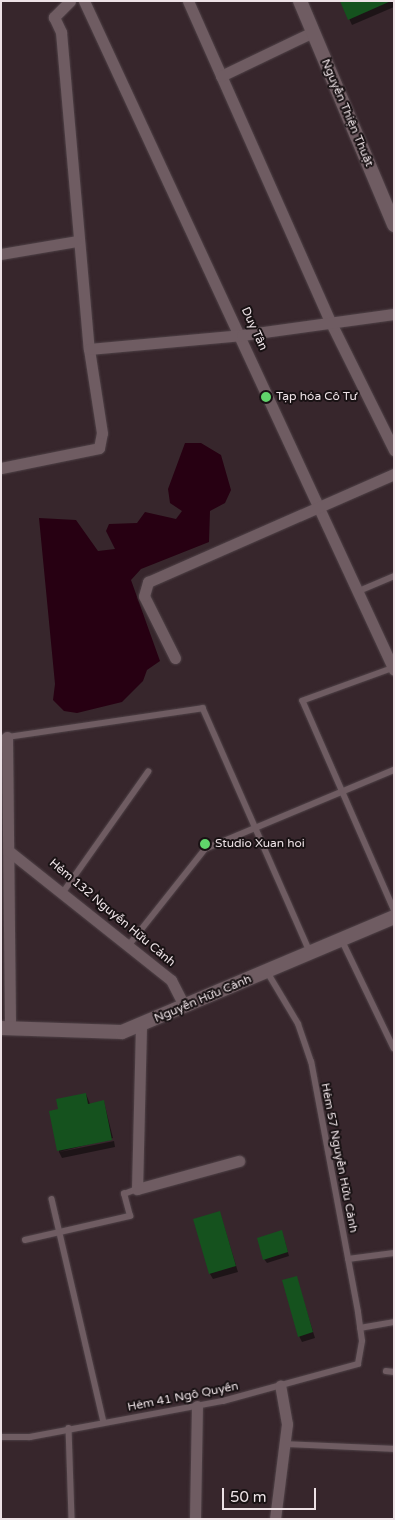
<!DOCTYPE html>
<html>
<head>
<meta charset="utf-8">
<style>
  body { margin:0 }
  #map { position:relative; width:395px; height:1520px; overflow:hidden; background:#37262c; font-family:"Varela Round",sans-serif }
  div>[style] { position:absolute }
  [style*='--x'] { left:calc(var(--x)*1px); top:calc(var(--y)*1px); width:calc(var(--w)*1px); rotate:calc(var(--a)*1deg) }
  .water>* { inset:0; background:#270012 }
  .shadow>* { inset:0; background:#0007 }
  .building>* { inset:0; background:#15521e }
  .roads { filter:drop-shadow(0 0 1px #4f4247) drop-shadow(0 0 1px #4f4247) }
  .service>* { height:5.5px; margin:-2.75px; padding:0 2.75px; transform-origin:2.75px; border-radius:2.75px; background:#6f5c62 }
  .minor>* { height:11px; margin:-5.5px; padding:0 5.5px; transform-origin:5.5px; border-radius:5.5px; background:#6f5c62 }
  .tertiary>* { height:14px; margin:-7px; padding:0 7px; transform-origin:7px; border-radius:7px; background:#6f5c62 }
  .dots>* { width:14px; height:14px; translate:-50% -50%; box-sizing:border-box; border:2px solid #191214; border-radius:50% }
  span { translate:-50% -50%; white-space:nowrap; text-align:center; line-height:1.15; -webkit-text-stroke:4px #191214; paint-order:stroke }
  .street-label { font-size:12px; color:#ede2e6 }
  .poi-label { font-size:12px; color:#ede2e6 }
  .left { translate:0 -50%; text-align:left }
  .frame { position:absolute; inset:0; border:2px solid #ede2e6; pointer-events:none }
  .scale { position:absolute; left:222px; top:1488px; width:94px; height:22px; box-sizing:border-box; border:2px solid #ede2e6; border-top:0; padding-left:6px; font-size:15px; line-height:18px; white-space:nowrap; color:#ede2e6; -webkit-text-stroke:4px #191214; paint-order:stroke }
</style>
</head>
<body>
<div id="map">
  <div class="water">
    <div style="clip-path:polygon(185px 443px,201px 443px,221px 455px,231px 490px,225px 503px,210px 511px,209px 542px,141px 569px,131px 580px,160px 661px,147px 670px,143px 681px,122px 702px,77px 713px,64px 711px,53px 700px,55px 684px,39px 518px,76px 520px,98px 551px,115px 549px,106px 531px,109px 524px,137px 523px,145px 512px,176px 519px,182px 511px,170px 503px,168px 489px)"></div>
  </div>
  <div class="shadow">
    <div style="clip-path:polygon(341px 1px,394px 1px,394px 7px,352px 25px)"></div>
    <div style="clip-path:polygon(86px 1094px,90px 1104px,104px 1102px,113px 1138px,59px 1152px,59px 1110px)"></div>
    <div style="clip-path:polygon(114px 1141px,115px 1147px,62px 1158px,59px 1152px)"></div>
    <div style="clip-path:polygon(220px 1213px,238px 1272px,213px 1279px,210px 1274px)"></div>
    <div style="clip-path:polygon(283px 1235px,289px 1256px,267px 1263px,264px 1259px)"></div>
    <div style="clip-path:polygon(296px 1277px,315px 1338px,302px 1342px,299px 1336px)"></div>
  </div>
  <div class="building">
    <div style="clip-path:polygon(340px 1px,391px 1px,348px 20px)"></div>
    <div style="clip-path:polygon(86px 1093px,88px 1104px,104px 1100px,112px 1140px,57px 1151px,49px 1111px,58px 1109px,56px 1099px)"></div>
    <div style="clip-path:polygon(220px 1211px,236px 1266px,209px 1274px,193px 1219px)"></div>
    <div style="clip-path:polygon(282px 1230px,288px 1252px,263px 1260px,257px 1238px)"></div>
    <div style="clip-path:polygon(297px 1276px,313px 1332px,298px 1337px,282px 1280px)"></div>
  </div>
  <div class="roads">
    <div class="service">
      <div style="--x:359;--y:591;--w:38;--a:-23"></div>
      <div style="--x:394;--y:668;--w:97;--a:160.1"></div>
      <div style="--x:303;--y:701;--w:227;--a:66.4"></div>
      <div style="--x:1;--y:738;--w:204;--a:-8.4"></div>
      <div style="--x:203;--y:708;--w:266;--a:66.3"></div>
      <div style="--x:64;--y:891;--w:146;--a:-54.8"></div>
      <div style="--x:342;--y:940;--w:120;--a:64.3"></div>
      <div style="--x:129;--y:945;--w:122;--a:-51.6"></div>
      <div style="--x:205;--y:849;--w:205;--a:-22.7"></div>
      <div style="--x:52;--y:1199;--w:229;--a:76.9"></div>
      <div style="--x:25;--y:1240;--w:108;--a:-12.9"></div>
      <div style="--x:130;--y:1216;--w:23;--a:-105"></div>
      <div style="--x:124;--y:1194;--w:14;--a:-21"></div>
      <div style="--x:348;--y:1259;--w:46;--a:-7.4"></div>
      <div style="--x:360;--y:1328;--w:35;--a:-10"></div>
      <div style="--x:386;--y:1371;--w:8;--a:7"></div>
      <div style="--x:69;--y:1428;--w:91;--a:88.1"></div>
      <div style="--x:1;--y:1437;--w:29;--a:0"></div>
      <div style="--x:30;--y:1437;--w:196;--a:-10.6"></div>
      <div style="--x:223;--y:1401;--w:140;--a:-15.3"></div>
      <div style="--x:358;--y:1364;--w:23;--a:-80"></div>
      <div style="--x:362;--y:1341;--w:29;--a:-98"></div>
      <div style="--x:358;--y:1312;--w:254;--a:-100.6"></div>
      <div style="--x:311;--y:1062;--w:40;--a:-108.9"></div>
      <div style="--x:298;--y:1024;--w:61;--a:-120.8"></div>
      <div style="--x:285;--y:1444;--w:109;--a:2.6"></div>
    </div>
    <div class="minor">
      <div style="--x:70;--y:1;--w:23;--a:135"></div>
      <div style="--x:54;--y:17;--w:17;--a:65"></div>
      <div style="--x:61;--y:32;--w:318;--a:85"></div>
      <div style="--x:84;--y:1;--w:737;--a:65.14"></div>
      <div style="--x:188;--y:1;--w:352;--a:66.1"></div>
      <div style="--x:331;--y:323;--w:142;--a:63.6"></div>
      <div style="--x:221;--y:76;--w:102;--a:-25.6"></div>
      <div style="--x:1;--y:254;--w:77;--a:-9.7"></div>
      <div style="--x:1;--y:468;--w:100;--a:-11.5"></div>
      <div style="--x:99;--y:448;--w:15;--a:-79"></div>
      <div style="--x:102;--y:433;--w:85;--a:-98.8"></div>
      <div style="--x:89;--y:349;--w:154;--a:-5.2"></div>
      <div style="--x:242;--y:335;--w:153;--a:-7.9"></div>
      <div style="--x:175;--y:658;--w:69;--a:-116.6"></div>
      <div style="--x:144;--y:596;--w:15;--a:-74"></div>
      <div style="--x:148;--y:582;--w:269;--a:-23.7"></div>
      <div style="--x:7;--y:737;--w:291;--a:89.4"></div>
      <div style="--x:10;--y:852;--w:206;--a:38.5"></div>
      <div style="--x:171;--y:980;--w:29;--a:63"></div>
      <div style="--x:141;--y:1026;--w:163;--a:91.4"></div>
      <div style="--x:137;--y:1189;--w:106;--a:-15.4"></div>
      <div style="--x:195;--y:1519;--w:113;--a:-89"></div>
      <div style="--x:275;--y:1519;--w:96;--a:-82.8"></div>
      <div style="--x:287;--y:1424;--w:39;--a:-100"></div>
    </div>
    <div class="tertiary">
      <div style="--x:300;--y:1;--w:243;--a:67.2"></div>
      <div style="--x:1;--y:1028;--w:121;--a:1.9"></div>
      <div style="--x:122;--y:1032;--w:295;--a:-22.9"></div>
    </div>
  </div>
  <div class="dots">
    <div style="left:266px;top:397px;background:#60d56b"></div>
    <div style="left:205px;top:844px;background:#60d56b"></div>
  </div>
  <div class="street-label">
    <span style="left:347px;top:113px;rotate:67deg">Nguyễn Thiện Thuật</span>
    <span style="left:254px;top:329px;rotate:65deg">Duy Tân</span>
    <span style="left:112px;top:913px;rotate:40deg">Hẻm 132 Nguyễn Hữu Cảnh</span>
    <span style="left:203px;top:999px;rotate:-23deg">Nguyễn Hữu Cảnh</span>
    <span style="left:339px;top:1158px;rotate:79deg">Hẻm 57 Nguyễn Hữu Cảnh</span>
    <span style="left:183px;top:1397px;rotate:-11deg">Hẻm 41 Ngô Quyền</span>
  </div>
  <div class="poi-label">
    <span class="left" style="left:276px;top:397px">Tạp hóa Cô Tư</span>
    <span class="left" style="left:215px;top:844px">Studio Xuan hoi</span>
  </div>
  <div class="frame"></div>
  <div class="scale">50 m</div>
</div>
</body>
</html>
